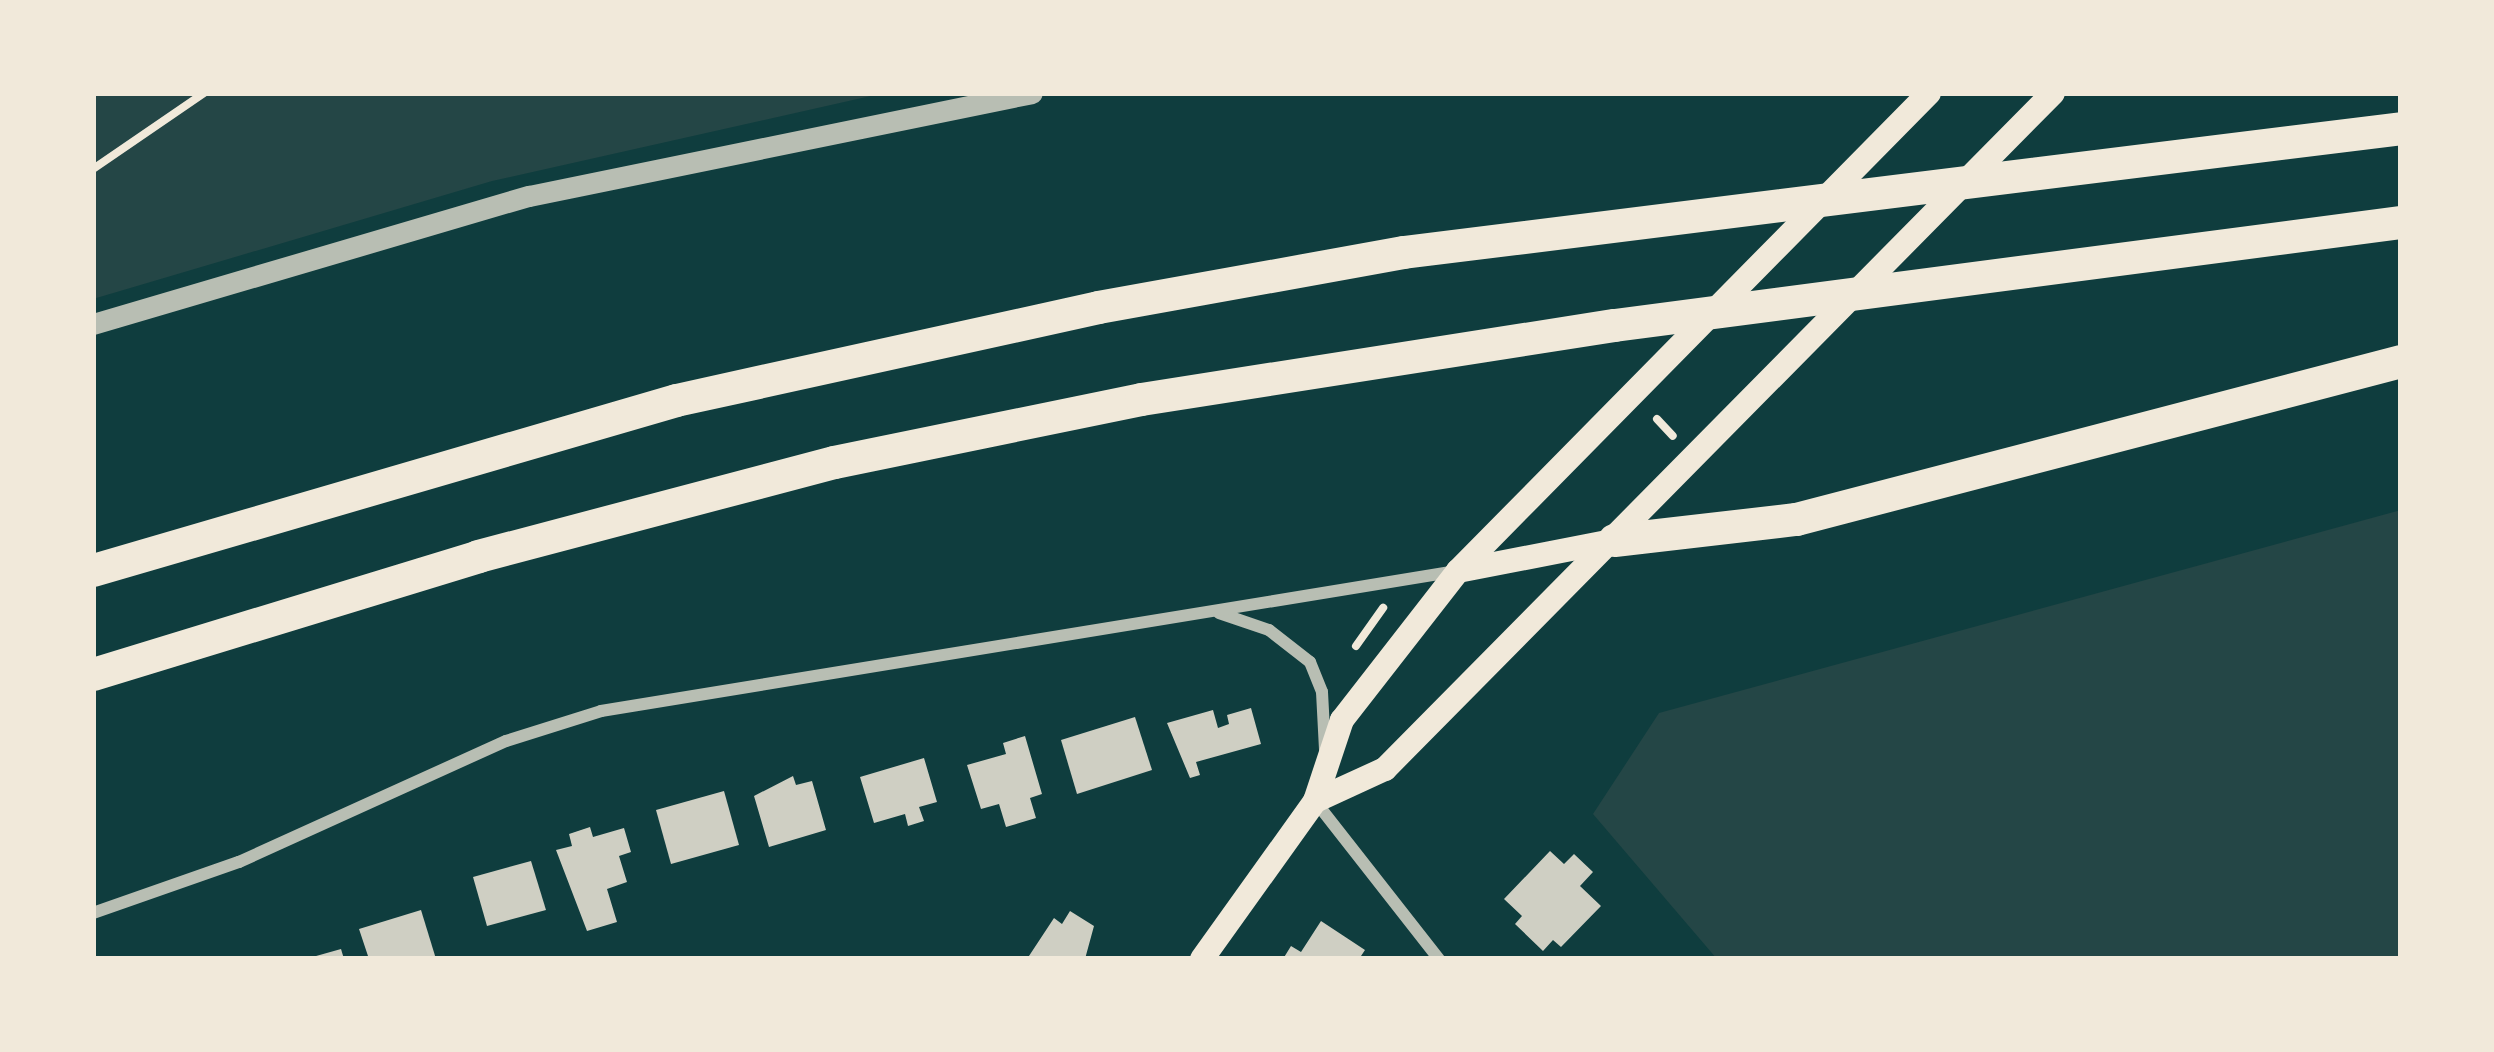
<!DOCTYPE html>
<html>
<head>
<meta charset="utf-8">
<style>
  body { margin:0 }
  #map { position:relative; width:2494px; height:1052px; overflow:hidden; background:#0f3d3e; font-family:Manrope,sans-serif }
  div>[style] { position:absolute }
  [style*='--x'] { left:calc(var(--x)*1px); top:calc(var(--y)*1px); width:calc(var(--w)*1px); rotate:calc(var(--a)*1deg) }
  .green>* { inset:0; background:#244646 }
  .building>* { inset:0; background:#cfcfc3 }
  .path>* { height:8px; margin:-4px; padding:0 4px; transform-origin:4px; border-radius:4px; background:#f1e9da }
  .minor>* { height:12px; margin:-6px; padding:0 6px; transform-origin:6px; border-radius:6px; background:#b8beb3 }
  .tertiary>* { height:21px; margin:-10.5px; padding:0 10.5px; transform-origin:10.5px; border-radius:10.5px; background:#b8beb3 }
  .secondary>* { height:24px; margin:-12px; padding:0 12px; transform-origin:12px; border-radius:12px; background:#f1e9da }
  .motorway>* { height:33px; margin:-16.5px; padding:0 16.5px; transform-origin:16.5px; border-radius:16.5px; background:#f1e9da }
  span { translate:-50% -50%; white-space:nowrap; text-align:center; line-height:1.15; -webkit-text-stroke:12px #f1e9da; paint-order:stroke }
  .frame { position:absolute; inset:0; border:96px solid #f1e9da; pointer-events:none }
</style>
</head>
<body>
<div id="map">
  <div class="green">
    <div style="clip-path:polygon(93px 93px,884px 93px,492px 181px,93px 299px)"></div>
    <div style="clip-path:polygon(2401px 510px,2401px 959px,1717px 959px,1593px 814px,1659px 713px)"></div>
  </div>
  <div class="building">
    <div style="clip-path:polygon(1251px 708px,1261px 744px,1196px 762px,1200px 775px,1190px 778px,1167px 723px,1213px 710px,1218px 728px,1229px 724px,1227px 715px)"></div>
    <div style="clip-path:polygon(1135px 717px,1152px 770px,1077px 794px,1061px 740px)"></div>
    <div style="clip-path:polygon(1025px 736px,1042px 794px,1030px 798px,1036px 818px,1006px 827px,999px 804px,981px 809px,967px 765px,1006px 754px,1003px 743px)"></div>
    <div style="clip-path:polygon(924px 758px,937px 802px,919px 807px,924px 821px,908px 826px,905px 814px,874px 823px,860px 777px)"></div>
    <div style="clip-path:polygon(793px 776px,796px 785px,812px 781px,826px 830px,769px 847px,754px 796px)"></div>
    <div style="clip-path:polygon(724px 791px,739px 845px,671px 864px,656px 810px)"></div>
    <div style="clip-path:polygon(590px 827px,593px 837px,624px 828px,631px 852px,619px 856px,627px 882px,607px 889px,617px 922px,587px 931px,556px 850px,572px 846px,569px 834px)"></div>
    <div style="clip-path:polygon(1550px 851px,1564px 864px,1574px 854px,1593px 872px,1580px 886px,1601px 906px,1561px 947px,1553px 940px,1543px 951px,1515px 924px,1522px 916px,1504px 899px)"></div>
    <div style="clip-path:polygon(531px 861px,546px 910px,487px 926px,473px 877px)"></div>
    <div style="clip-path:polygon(421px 910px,436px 959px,369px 959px,359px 929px)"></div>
    <div style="clip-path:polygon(1070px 911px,1094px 926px,1085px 959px,1027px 959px,1054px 918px,1062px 924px)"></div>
    <div style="clip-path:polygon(1321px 921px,1365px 950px,1359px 959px,1283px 959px,1291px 946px,1301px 952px)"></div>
    <div style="clip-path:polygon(341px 949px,344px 959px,310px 959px,309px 958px)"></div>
  </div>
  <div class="path">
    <div style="--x:93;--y:169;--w:135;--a:-34.4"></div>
    <div style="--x:1657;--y:419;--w:23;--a:47"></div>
    <div style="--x:1356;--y:646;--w:47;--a:-54.6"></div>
  </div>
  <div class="minor">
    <div style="--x:1219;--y:613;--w:53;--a:18.8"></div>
    <div style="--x:1269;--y:630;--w:52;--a:38"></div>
    <div style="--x:1310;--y:662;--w:32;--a:68"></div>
    <div style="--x:1322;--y:692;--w:57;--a:87"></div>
    <div style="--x:1315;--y:801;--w:201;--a:51.9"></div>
    <div style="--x:93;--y:913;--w:155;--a:-19.3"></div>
    <div style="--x:239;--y:862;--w:293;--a:-24.4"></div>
    <div style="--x:506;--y:741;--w:100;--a:-17.5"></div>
    <div style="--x:601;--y:711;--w:861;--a:-9.29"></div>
  </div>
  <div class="tertiary">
    <div style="--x:93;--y:324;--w:454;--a:-16.4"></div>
    <div style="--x:529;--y:196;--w:513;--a:-11.57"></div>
  </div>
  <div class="secondary">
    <div style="--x:1458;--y:571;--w:157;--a:-11"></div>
    <div style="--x:1315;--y:801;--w:77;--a:-24.6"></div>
    <div style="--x:1385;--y:769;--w:950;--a:-45.34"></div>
    <div style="--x:1202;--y:959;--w:194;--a:-54.4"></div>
    <div style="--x:1315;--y:801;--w:85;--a:-71.6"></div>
    <div style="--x:1342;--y:720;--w:189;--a:-52.1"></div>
    <div style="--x:1458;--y:571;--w:671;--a:-45.42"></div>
  </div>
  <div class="motorway">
    <div style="--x:1614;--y:540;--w:183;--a:-6.6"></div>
    <div style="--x:1796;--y:519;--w:625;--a:-14.64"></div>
    <div style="--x:93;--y:570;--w:607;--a:-16.26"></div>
    <div style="--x:676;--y:400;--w:432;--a:-12.4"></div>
    <div style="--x:1098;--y:307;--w:310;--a:-10.2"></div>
    <div style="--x:1403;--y:252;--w:1006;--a:-7.08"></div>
    <div style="--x:93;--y:674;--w:403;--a:-17"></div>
    <div style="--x:478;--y:556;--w:368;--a:-14.8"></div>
    <div style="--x:834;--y:462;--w:313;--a:-11.6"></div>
    <div style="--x:1141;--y:399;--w:479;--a:-8.9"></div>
    <div style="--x:1614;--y:325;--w:794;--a:-7.46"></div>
  </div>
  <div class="frame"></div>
</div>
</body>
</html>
